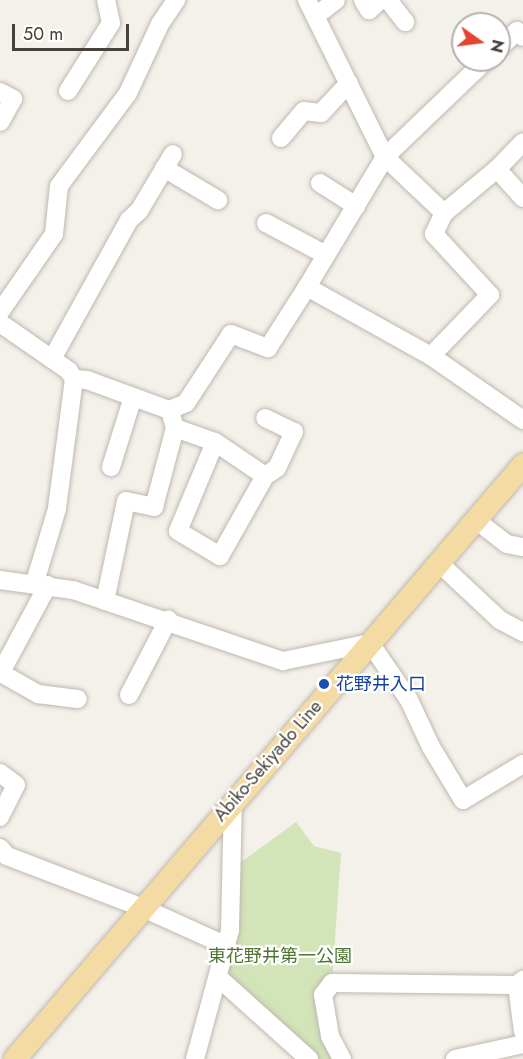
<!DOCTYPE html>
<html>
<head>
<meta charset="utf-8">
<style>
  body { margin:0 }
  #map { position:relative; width:523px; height:1059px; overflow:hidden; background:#f4f1eb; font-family:Jost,"Noto Sans JP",sans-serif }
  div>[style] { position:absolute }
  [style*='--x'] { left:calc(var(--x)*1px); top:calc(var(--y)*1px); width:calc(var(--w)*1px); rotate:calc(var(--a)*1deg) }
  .green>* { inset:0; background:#d2e4b8 }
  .roads { filter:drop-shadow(0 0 2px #bfb8ae) drop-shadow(0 0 2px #bfb8ae) }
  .minor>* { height:18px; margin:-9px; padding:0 9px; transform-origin:9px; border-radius:9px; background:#fff }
  .major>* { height:22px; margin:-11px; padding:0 11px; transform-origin:11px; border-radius:11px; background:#f4daa3 }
  .dots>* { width:16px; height:16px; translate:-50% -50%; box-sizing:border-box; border:3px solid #fff; border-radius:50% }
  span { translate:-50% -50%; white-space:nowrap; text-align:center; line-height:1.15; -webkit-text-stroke:4.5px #fff; paint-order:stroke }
  .transit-label { font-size:18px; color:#164399 }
  .left { translate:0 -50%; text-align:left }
  .street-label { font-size:18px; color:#474139 }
  .park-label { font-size:18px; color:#4e7432 }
  .north { position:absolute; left:451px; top:12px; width:60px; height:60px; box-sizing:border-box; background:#fff; border:2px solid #b5b3b0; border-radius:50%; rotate:104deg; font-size:16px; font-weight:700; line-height:24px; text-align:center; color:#474139 }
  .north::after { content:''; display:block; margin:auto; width:21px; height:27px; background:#e54431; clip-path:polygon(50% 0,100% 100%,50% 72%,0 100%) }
  .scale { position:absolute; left:12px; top:24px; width:117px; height:27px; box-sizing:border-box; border:3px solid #474139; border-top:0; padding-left:8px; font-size:18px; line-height:21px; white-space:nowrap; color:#474139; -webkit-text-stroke:4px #fff; paint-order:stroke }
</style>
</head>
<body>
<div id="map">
  <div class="green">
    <div style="clip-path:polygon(296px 822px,314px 846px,341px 853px,332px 983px,325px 987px,342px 1059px,309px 1059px,220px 979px,233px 868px)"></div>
  </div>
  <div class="roads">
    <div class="minor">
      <div style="--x:307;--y:0;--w:175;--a:63.6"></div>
      <div style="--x:385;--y:157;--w:81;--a:43.5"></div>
      <div style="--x:444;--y:213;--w:69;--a:-39.7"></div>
      <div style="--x:497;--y:169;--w:39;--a:48"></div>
      <div style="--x:363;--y:0;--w:12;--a:59"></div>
      <div style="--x:369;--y:10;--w:15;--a:-42"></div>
      <div style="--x:388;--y:0;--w:28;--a:52"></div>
      <div style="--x:317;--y:15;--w:24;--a:-38"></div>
      <div style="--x:499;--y:48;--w:25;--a:-43"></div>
      <div style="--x:517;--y:31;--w:8;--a:45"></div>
      <div style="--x:486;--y:60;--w:140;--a:136.2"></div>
      <div style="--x:385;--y:157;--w:152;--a:121"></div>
      <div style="--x:307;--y:287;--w:142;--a:29.1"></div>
      <div style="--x:431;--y:356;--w:112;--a:34.8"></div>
      <div style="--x:68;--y:91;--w:80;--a:-57.7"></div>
      <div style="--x:111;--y:23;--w:24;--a:-102"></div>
      <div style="--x:0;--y:92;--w:15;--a:28"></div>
      <div style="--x:13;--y:99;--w:26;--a:119"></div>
      <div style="--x:281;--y:138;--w:35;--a:-50"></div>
      <div style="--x:304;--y:111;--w:17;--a:7"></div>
      <div style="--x:321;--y:113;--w:41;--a:-47"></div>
      <div style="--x:164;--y:168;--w:63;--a:30.7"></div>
      <div style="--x:497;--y:169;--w:37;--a:-46"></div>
      <div style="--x:320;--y:183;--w:43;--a:32.6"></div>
      <div style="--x:266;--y:223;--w:68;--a:28.1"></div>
      <div style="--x:0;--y:312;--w:95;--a:-55.3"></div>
      <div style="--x:54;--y:234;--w:48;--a:-84.1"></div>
      <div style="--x:59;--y:186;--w:116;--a:-53.4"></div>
      <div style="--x:128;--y:93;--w:76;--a:-65.1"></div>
      <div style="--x:160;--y:24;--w:29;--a:-56"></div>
      <div style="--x:0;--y:323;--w:84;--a:34.8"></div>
      <div style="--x:69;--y:371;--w:9;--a:58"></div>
      <div style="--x:74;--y:379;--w:131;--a:97.5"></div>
      <div style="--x:57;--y:509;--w:79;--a:106.8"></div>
      <div style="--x:431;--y:356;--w:85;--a:-46"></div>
      <div style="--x:490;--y:295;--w:83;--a:-132.6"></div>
      <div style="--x:434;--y:234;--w:23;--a:-65"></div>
      <div style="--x:52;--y:359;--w:159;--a:-61"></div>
      <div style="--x:129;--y:220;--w:13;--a:-42"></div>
      <div style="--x:139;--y:211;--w:66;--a:-59.2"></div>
      <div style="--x:74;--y:379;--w:13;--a:4"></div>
      <div style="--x:87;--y:380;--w:87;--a:20.1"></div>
      <div style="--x:169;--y:410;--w:18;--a:-22"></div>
      <div style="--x:186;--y:403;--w:82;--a:-56.9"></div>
      <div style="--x:231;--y:334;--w:40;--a:21"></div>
      <div style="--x:268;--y:348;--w:72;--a:-57.4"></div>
      <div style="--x:175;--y:428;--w:42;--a:19.3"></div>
      <div style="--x:215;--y:442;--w:60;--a:34.2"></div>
      <div style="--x:265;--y:476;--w:92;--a:119.4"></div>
      <div style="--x:220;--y:556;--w:49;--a:-149.2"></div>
      <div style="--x:178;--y:531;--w:96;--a:-67.4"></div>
      <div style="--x:111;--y:467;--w:73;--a:-72.6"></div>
      <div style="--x:265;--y:476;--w:14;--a:-34"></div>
      <div style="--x:277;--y:468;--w:40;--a:-65"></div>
      <div style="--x:294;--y:432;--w:32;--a:-154"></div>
      <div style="--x:476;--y:520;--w:39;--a:38"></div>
      <div style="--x:507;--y:544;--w:16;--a:11"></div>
      <div style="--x:438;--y:562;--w:85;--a:43.1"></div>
      <div style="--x:500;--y:620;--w:26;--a:28"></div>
      <div style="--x:0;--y:580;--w:74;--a:7.8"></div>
      <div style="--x:73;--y:590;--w:222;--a:18.7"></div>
      <div style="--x:283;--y:661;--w:89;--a:-11.7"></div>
      <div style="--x:370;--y:643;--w:69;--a:55.6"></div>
      <div style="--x:409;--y:700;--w:52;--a:64.9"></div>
      <div style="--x:431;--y:747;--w:62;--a:58.9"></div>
      <div style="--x:463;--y:800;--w:70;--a:-31"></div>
      <div style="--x:105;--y:601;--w:102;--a:-78.1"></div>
      <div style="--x:126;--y:501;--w:29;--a:12"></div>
      <div style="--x:154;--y:507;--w:82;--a:-75.1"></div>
      <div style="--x:175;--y:428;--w:10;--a:-107"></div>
      <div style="--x:1;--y:673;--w:43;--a:29.6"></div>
      <div style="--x:38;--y:694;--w:40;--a:7.1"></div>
      <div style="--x:0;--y:674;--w:101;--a:-61.7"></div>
      <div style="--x:129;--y:695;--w:85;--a:-62.5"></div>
      <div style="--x:0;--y:773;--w:20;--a:37"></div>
      <div style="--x:16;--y:785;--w:36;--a:117"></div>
      <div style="--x:0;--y:848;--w:11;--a:49"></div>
      <div style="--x:7;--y:856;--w:146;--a:20.9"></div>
      <div style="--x:143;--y:908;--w:92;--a:24.3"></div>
      <div style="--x:220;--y:979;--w:120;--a:42"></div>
      <div style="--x:517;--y:985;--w:47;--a:82.7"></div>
      <div style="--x:195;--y:1059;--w:134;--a:-74.8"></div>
      <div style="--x:230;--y:930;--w:128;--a:-88.7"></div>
      <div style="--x:342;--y:1059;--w:26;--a:-118"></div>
      <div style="--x:330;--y:1036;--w:42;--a:-99.7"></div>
      <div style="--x:323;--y:995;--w:15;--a:-53"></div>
      <div style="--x:332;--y:983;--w:185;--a:0.6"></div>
      <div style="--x:517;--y:985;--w:8;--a:-40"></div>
      <div style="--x:455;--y:1059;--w:70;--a:-12.4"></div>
    </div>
    <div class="major">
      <div style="--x:15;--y:1059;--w:782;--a:-49.46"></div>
    </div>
  </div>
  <div class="dots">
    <div style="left:324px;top:684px;background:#1a4fb4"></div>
  </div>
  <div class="transit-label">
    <span class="left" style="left:336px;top:684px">花野井入口</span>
  </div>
  <div class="street-label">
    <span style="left:268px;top:761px;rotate:-49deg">Abiko-Sekiyado Line</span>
  </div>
  <div class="park-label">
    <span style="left:280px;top:956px">東花野井第一公園</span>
  </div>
  <div class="north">N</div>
  <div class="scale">50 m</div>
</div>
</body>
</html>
